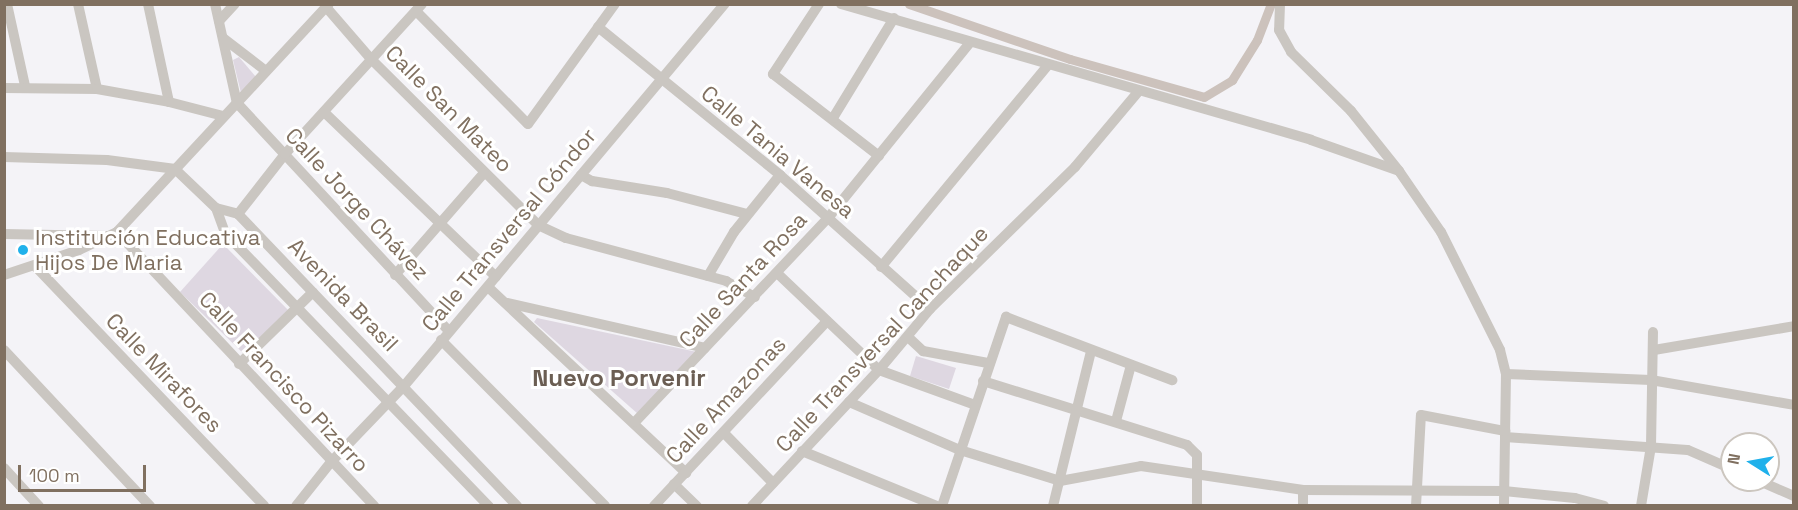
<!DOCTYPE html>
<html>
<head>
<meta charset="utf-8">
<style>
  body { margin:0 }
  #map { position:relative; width:1798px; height:510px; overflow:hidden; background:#f4f3f7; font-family:"Space Grotesk",sans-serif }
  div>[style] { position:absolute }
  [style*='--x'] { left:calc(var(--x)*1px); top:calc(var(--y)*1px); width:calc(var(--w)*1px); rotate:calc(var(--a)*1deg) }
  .green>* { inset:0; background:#ded7e1 }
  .canal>* { height:9px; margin:-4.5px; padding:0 4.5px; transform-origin:4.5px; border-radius:4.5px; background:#ccc2bc }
  .minor>* { height:10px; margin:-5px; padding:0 5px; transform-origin:5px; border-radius:5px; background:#cac6c1 }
  .dots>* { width:16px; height:16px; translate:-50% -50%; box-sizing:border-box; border:3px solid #fff; border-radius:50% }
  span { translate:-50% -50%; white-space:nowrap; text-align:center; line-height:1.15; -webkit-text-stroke:6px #fff; paint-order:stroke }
  .street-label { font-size:22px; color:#807060 }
  .poi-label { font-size:22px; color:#807060 }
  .left { translate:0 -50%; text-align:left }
  .neighbourhood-label { font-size:24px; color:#6b5e53; font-weight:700 }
  .frame { position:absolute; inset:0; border:6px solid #807060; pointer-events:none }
  .north { position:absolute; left:1720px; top:432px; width:60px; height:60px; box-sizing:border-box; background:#fff; border:2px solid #ccc6bf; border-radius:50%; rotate:281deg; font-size:16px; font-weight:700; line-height:24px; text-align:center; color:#807060 }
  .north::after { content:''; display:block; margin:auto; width:21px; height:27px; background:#20b1eb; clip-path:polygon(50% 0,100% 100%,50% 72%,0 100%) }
  .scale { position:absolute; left:18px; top:465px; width:128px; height:27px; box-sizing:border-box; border:3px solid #807060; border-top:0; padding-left:8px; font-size:18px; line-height:21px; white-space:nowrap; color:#807060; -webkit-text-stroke:4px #fff; paint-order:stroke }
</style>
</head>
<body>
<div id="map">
  <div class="green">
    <div style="clip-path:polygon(239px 57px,256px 77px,241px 93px,233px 60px)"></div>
    <div style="clip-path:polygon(223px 244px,292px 314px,249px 359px,180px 292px)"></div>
    <div style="clip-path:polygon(537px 318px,697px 352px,638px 414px,534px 322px)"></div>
    <div style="clip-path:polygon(916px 356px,956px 368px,949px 389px,910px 376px)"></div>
  </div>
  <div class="canal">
    <div style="--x:909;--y:4;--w:170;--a:18.9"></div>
    <div style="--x:1070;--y:59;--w:139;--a:15.8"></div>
    <div style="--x:1204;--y:97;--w:33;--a:-31"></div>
    <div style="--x:1232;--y:80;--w:47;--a:-58"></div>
    <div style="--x:1257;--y:40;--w:39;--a:-69"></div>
  </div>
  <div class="minor">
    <div style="--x:7;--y:4;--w:84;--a:77.6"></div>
    <div style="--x:78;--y:4;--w:87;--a:77.4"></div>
    <div style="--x:148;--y:4;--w:100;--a:77.9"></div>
    <div style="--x:215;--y:4;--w:101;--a:77.5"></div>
    <div style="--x:237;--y:103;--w:311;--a:47.1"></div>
    <div style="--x:819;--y:4;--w:84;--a:123.3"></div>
    <div style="--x:773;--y:74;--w:134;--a:37.7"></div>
    <div style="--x:841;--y:4;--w:489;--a:16.1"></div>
    <div style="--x:1311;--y:140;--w:93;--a:19.4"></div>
    <div style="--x:1399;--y:171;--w:74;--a:55.5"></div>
    <div style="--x:1441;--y:232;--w:132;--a:63.4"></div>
    <div style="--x:1500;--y:350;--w:25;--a:76"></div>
    <div style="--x:1506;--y:374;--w:132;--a:90.9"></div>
    <div style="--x:1280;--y:4;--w:26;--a:92"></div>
    <div style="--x:1279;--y:30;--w:25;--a:61"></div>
    <div style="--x:1291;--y:52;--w:84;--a:44.5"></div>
    <div style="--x:1351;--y:111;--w:77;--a:51.3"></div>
    <div style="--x:326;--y:7;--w:69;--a:49.1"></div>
    <div style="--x:371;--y:59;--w:235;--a:44.8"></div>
    <div style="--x:538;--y:225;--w:31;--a:25"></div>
    <div style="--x:566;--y:238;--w:166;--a:15"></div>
    <div style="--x:726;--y:281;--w:33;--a:29"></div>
    <div style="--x:416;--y:11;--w:159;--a:45.3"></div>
    <div style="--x:528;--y:124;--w:148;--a:-54.1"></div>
    <div style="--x:219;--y:21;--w:23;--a:-47"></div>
    <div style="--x:598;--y:27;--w:235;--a:39.1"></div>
    <div style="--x:780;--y:175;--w:201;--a:41.8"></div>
    <div style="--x:223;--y:38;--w:54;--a:37.5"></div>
    <div style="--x:4;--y:88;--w:93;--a:0.6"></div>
    <div style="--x:97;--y:89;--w:73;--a:10.2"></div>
    <div style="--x:169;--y:102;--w:56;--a:14.5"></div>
    <div style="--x:324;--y:112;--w:238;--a:43.8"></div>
    <div style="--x:833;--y:118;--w:117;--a:-58.6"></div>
    <div style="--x:4;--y:157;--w:103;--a:1.7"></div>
    <div style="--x:107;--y:160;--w:69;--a:7.5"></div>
    <div style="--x:175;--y:169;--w:57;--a:43.6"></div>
    <div style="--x:216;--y:208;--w:27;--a:70"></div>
    <div style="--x:225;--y:233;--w:380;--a:46"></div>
    <div style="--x:581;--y:175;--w:13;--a:29"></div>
    <div style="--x:592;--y:181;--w:76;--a:9.1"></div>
    <div style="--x:667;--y:193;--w:83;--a:14.7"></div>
    <div style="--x:216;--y:208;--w:23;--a:15"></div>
    <div style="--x:238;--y:214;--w:404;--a:46.3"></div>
    <div style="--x:238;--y:214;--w:76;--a:-51.9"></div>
    <div style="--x:285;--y:154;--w:203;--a:-47.6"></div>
    <div style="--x:117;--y:232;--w:376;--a:46.8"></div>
    <div style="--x:4;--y:234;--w:102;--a:1.1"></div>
    <div style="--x:36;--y:267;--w:330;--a:46.3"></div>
    <div style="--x:881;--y:267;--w:261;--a:-50.4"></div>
    <div style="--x:777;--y:273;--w:141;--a:43.6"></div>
    <div style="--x:879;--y:370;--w:102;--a:20"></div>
    <div style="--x:4;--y:275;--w:79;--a:-18.4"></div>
    <div style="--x:79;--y:250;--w:42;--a:-25.3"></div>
    <div style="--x:117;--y:232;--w:311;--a:-47.1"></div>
    <div style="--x:395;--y:275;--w:135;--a:-48.9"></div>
    <div style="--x:708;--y:276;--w:51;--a:-59.4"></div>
    <div style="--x:734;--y:232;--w:73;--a:-51.1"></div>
    <div style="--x:488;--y:287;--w:272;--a:43.2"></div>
    <div style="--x:507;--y:303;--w:203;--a:12.8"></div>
    <div style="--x:908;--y:337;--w:21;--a:43"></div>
    <div style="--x:923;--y:351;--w:66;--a:10.5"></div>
    <div style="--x:441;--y:340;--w:233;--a:45.3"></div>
    <div style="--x:4;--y:350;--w:214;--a:46.9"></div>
    <div style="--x:1654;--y:350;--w:142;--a:-9.7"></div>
    <div style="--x:239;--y:364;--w:103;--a:-44.2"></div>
    <div style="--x:1506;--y:374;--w:145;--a:2.4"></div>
    <div style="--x:1651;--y:380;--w:145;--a:9.9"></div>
    <div style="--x:983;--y:381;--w:214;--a:17.4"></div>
    <div style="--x:1187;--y:445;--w:14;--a:45"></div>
    <div style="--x:1197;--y:455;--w:51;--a:90"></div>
    <div style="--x:849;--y:402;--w:121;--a:23.4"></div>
    <div style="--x:960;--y:450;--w:105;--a:17.2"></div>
    <div style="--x:1060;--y:481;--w:82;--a:-10.5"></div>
    <div style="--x:1141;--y:466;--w:164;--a:8.4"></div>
    <div style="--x:1303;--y:490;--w:201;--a:0.3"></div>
    <div style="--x:1504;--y:491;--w:71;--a:5.6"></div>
    <div style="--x:1575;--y:498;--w:30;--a:15"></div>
    <div style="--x:1116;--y:421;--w:58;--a:-75"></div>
    <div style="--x:635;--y:422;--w:281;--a:-46.6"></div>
    <div style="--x:828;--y:218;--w:224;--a:-51"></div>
    <div style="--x:724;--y:433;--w:70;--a:45.6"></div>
    <div style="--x:1505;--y:437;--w:183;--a:4.1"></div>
    <div style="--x:1688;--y:450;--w:48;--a:23.4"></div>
    <div style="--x:802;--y:451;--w:146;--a:22.2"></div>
    <div style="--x:4;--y:468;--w:52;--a:47.4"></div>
    <div style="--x:1757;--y:480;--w:40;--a:23.4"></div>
    <div style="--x:674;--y:484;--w:32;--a:44"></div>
    <div style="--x:296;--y:506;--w:56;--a:-51.5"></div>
    <div style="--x:331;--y:462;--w:105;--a:-46.2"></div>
    <div style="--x:404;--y:386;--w:499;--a:-50"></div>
    <div style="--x:654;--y:506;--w:253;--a:-46.9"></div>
    <div style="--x:752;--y:506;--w:186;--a:-47"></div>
    <div style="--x:879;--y:370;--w:80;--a:-50.1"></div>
    <div style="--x:930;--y:309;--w:203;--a:-44.4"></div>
    <div style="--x:1075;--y:167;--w:97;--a:-50"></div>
    <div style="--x:942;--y:506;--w:200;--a:-71.3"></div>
    <div style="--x:1006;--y:317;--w:178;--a:20.8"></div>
    <div style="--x:1053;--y:506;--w:160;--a:-76.2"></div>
    <div style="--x:1303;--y:506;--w:16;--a:-90"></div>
    <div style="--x:1416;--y:506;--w:91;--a:-86.9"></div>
    <div style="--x:1421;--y:415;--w:86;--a:10.8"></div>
    <div style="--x:1641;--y:506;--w:61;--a:-80.5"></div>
    <div style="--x:1651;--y:446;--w:114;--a:-89"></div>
  </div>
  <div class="dots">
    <div style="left:23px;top:250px;background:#20b1eb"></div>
  </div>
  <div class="street-label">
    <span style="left:449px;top:109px;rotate:45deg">Calle San Mateo</span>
    <span style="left:778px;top:152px;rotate:40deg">Calle Tania Vanesa</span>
    <span style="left:357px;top:204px;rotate:47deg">Calle Jorge Chávez</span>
    <span style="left:509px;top:230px;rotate:-50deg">Calle Transversal Cóndor</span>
    <span style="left:743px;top:280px;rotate:-47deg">Calle Santa Rosa</span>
    <span style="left:343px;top:295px;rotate:46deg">Avenida Brasil</span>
    <span style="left:882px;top:339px;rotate:-47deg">Calle Transversal Canchaque</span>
    <span style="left:164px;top:373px;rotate:46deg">Calle Mirafores</span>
    <span style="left:284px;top:382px;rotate:47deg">Calle Francisco Pizarro</span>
    <span style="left:726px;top:400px;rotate:-47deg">Calle Amazonas</span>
  </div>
  <div class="poi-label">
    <span class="left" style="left:35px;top:250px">Institución Educativa<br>Hijos De Maria</span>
  </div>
  <div class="neighbourhood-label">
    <span style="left:619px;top:378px">Nuevo Porvenir</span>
  </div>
  <div class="frame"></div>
  <div class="north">N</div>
  <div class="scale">100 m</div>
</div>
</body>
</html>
